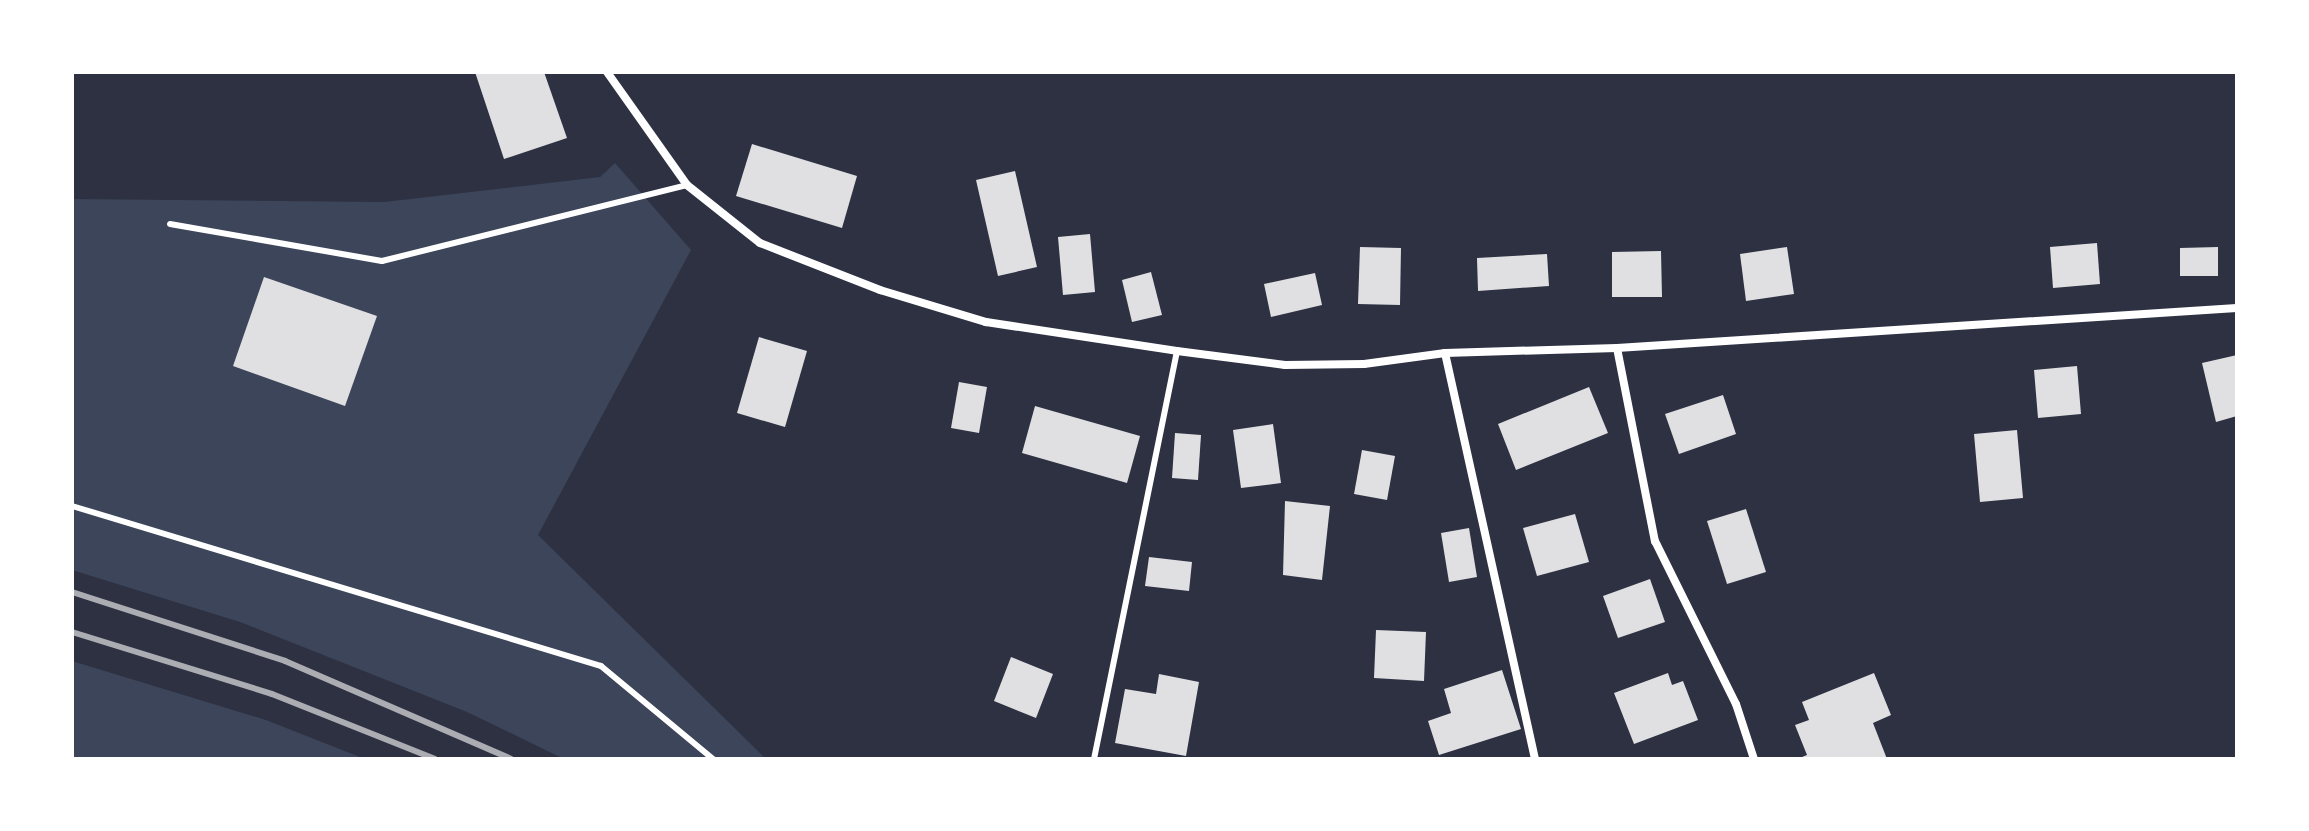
<!DOCTYPE html>
<html>
<head>
<meta charset="utf-8">
<style>
  body { margin:0 }
  #map { position:relative; width:2309px; height:831px; overflow:hidden; background:#2d3142; font-family:"Roboto Condensed",sans-serif }
  div>[style] { position:absolute }
  [style*='--x'] { left:calc(var(--x)*1px); top:calc(var(--y)*1px); width:calc(var(--w)*1px); rotate:calc(var(--a)*1deg) }
  .green>* { inset:0; background:#3c4559 }
  .building>* { inset:0; background:#e0e0e3 }
  .service>* { height:6px; margin:-3px; padding:0 3px; transform-origin:3px; border-radius:3px; background:#fff }
  .minor>* { height:8px; margin:-4px; padding:0 4px; transform-origin:4px; border-radius:4px; background:#fff }
  .rail>* { height:6px; margin:-3px; padding:0 3px; transform-origin:3px; border-radius:3px; background:#abadb3 }
  span { translate:-50% -50%; white-space:nowrap; text-align:center; line-height:1.15; -webkit-text-stroke:8px #fff; paint-order:stroke }
  .frame { position:absolute; inset:0; border:74px solid #fff; pointer-events:none }
</style>
</head>
<body>
<div id="map">
  <div class="green">
    <div style="clip-path:polygon(615px 163px,691px 250px,538px 535px,766px 759px,564px 759px,467px 712px,240px 622px,72px 570px,72px 199px,384px 202px,600px 177px)"></div>
    <div style="clip-path:polygon(72px 661px,266px 720px,365px 759px,72px 759px)"></div>
  </div>
  <div class="building">
    <div style="clip-path:polygon(475px 72px,544px 72px,567px 138px,504px 159px)"></div>
    <div style="clip-path:polygon(752px 144px,857px 176px,842px 228px,736px 196px)"></div>
    <div style="clip-path:polygon(1015px 171px,1037px 267px,998px 276px,976px 180px)"></div>
    <div style="clip-path:polygon(1090px 234px,1095px 292px,1063px 295px,1058px 237px)"></div>
    <div style="clip-path:polygon(2097px 243px,2100px 284px,2053px 288px,2050px 247px)"></div>
    <div style="clip-path:polygon(1360px 247px,1401px 248px,1400px 305px,1358px 304px)"></div>
    <div style="clip-path:polygon(1787px 247px,1794px 294px,1746px 301px,1740px 254px)"></div>
    <div style="clip-path:polygon(2218px 247px,2218px 276px,2180px 276px,2180px 248px)"></div>
    <div style="clip-path:polygon(1661px 251px,1662px 297px,1612px 297px,1612px 252px)"></div>
    <div style="clip-path:polygon(1547px 254px,1549px 286px,1478px 291px,1477px 258px)"></div>
    <div style="clip-path:polygon(1151px 272px,1162px 315px,1132px 322px,1122px 280px)"></div>
    <div style="clip-path:polygon(1315px 273px,1322px 305px,1271px 317px,1264px 284px)"></div>
    <div style="clip-path:polygon(264px 277px,377px 316px,345px 406px,233px 366px)"></div>
    <div style="clip-path:polygon(759px 337px,807px 351px,785px 427px,737px 413px)"></div>
    <div style="clip-path:polygon(2237px 355px,2237px 416px,2216px 422px,2202px 363px)"></div>
    <div style="clip-path:polygon(2077px 366px,2081px 414px,2038px 418px,2034px 370px)"></div>
    <div style="clip-path:polygon(959px 382px,987px 387px,979px 433px,951px 428px)"></div>
    <div style="clip-path:polygon(1589px 387px,1608px 433px,1516px 470px,1498px 424px)"></div>
    <div style="clip-path:polygon(1723px 395px,1736px 434px,1679px 454px,1665px 414px)"></div>
    <div style="clip-path:polygon(1035px 406px,1140px 436px,1127px 483px,1022px 453px)"></div>
    <div style="clip-path:polygon(1273px 424px,1281px 483px,1241px 488px,1233px 430px)"></div>
    <div style="clip-path:polygon(2017px 430px,2023px 498px,1980px 502px,1974px 434px)"></div>
    <div style="clip-path:polygon(1175px 433px,1201px 435px,1198px 480px,1172px 478px)"></div>
    <div style="clip-path:polygon(1362px 450px,1395px 456px,1387px 500px,1354px 494px)"></div>
    <div style="clip-path:polygon(1285px 501px,1330px 506px,1322px 580px,1283px 575px)"></div>
    <div style="clip-path:polygon(1746px 509px,1766px 572px,1727px 584px,1707px 521px)"></div>
    <div style="clip-path:polygon(1575px 514px,1589px 562px,1537px 576px,1523px 528px)"></div>
    <div style="clip-path:polygon(1469px 528px,1477px 577px,1449px 582px,1441px 533px)"></div>
    <div style="clip-path:polygon(1149px 557px,1192px 562px,1189px 591px,1145px 586px)"></div>
    <div style="clip-path:polygon(1650px 579px,1665px 622px,1618px 638px,1603px 596px)"></div>
    <div style="clip-path:polygon(1376px 630px,1426px 632px,1424px 681px,1374px 678px)"></div>
    <div style="clip-path:polygon(1011px 657px,1053px 674px,1036px 718px,994px 701px)"></div>
    <div style="clip-path:polygon(1502px 670px,1521px 729px,1439px 755px,1428px 721px,1451px 713px,1444px 689px)"></div>
    <div style="clip-path:polygon(1668px 673px,1672px 685px,1683px 681px,1698px 720px,1634px 744px,1614px 693px)"></div>
    <div style="clip-path:polygon(1874px 673px,1891px 715px,1873px 723px,1887px 759px,1797px 759px,1807px 755px,1795px 725px,1809px 720px,1802px 702px)"></div>
    <div style="clip-path:polygon(1159px 674px,1199px 682px,1186px 756px,1115px 743px,1125px 689px,1156px 694px)"></div>
  </div>
  <div class="service">
    <div style="--x:170;--y:224;--w:215;--a:9.9"></div>
    <div style="--x:382;--y:261;--w:314;--a:-14"></div>
    <div style="--x:72;--y:506;--w:553;--a:16.83"></div>
    <div style="--x:601;--y:666;--w:146;--a:39.7"></div>
    <div style="--x:1094;--y:759;--w:416;--a:-78.5"></div>
  </div>
  <div class="minor">
    <div style="--x:607;--y:72;--w:138;--a:54.7"></div>
    <div style="--x:687;--y:185;--w:93;--a:38.5"></div>
    <div style="--x:760;--y:243;--w:129;--a:21.4"></div>
    <div style="--x:880;--y:290;--w:111;--a:16.8"></div>
    <div style="--x:986;--y:322;--w:193;--a:8.6"></div>
    <div style="--x:1177;--y:351;--w:109;--a:7.4"></div>
    <div style="--x:1285;--y:365;--w:79;--a:-0.7"></div>
    <div style="--x:1364;--y:364;--w:82;--a:-7.7"></div>
    <div style="--x:1445;--y:353;--w:172;--a:-1.7"></div>
    <div style="--x:1617;--y:348;--w:621;--a:-3.69"></div>
    <div style="--x:1617;--y:348;--w:197;--a:78.9"></div>
    <div style="--x:1655;--y:541;--w:182;--a:63.6"></div>
    <div style="--x:1736;--y:704;--w:58;--a:71.9"></div>
    <div style="--x:1445;--y:353;--w:416;--a:77.5"></div>
  </div>
  <div class="rail">
    <div style="--x:72;--y:592;--w:224;--a:17.9"></div>
    <div style="--x:285;--y:661;--w:246;--a:23.4"></div>
    <div style="--x:72;--y:632;--w:209;--a:17.2"></div>
    <div style="--x:272;--y:694;--w:175;--a:21.7"></div>
  </div>
  <div class="frame"></div>
</div>
</body>
</html>
